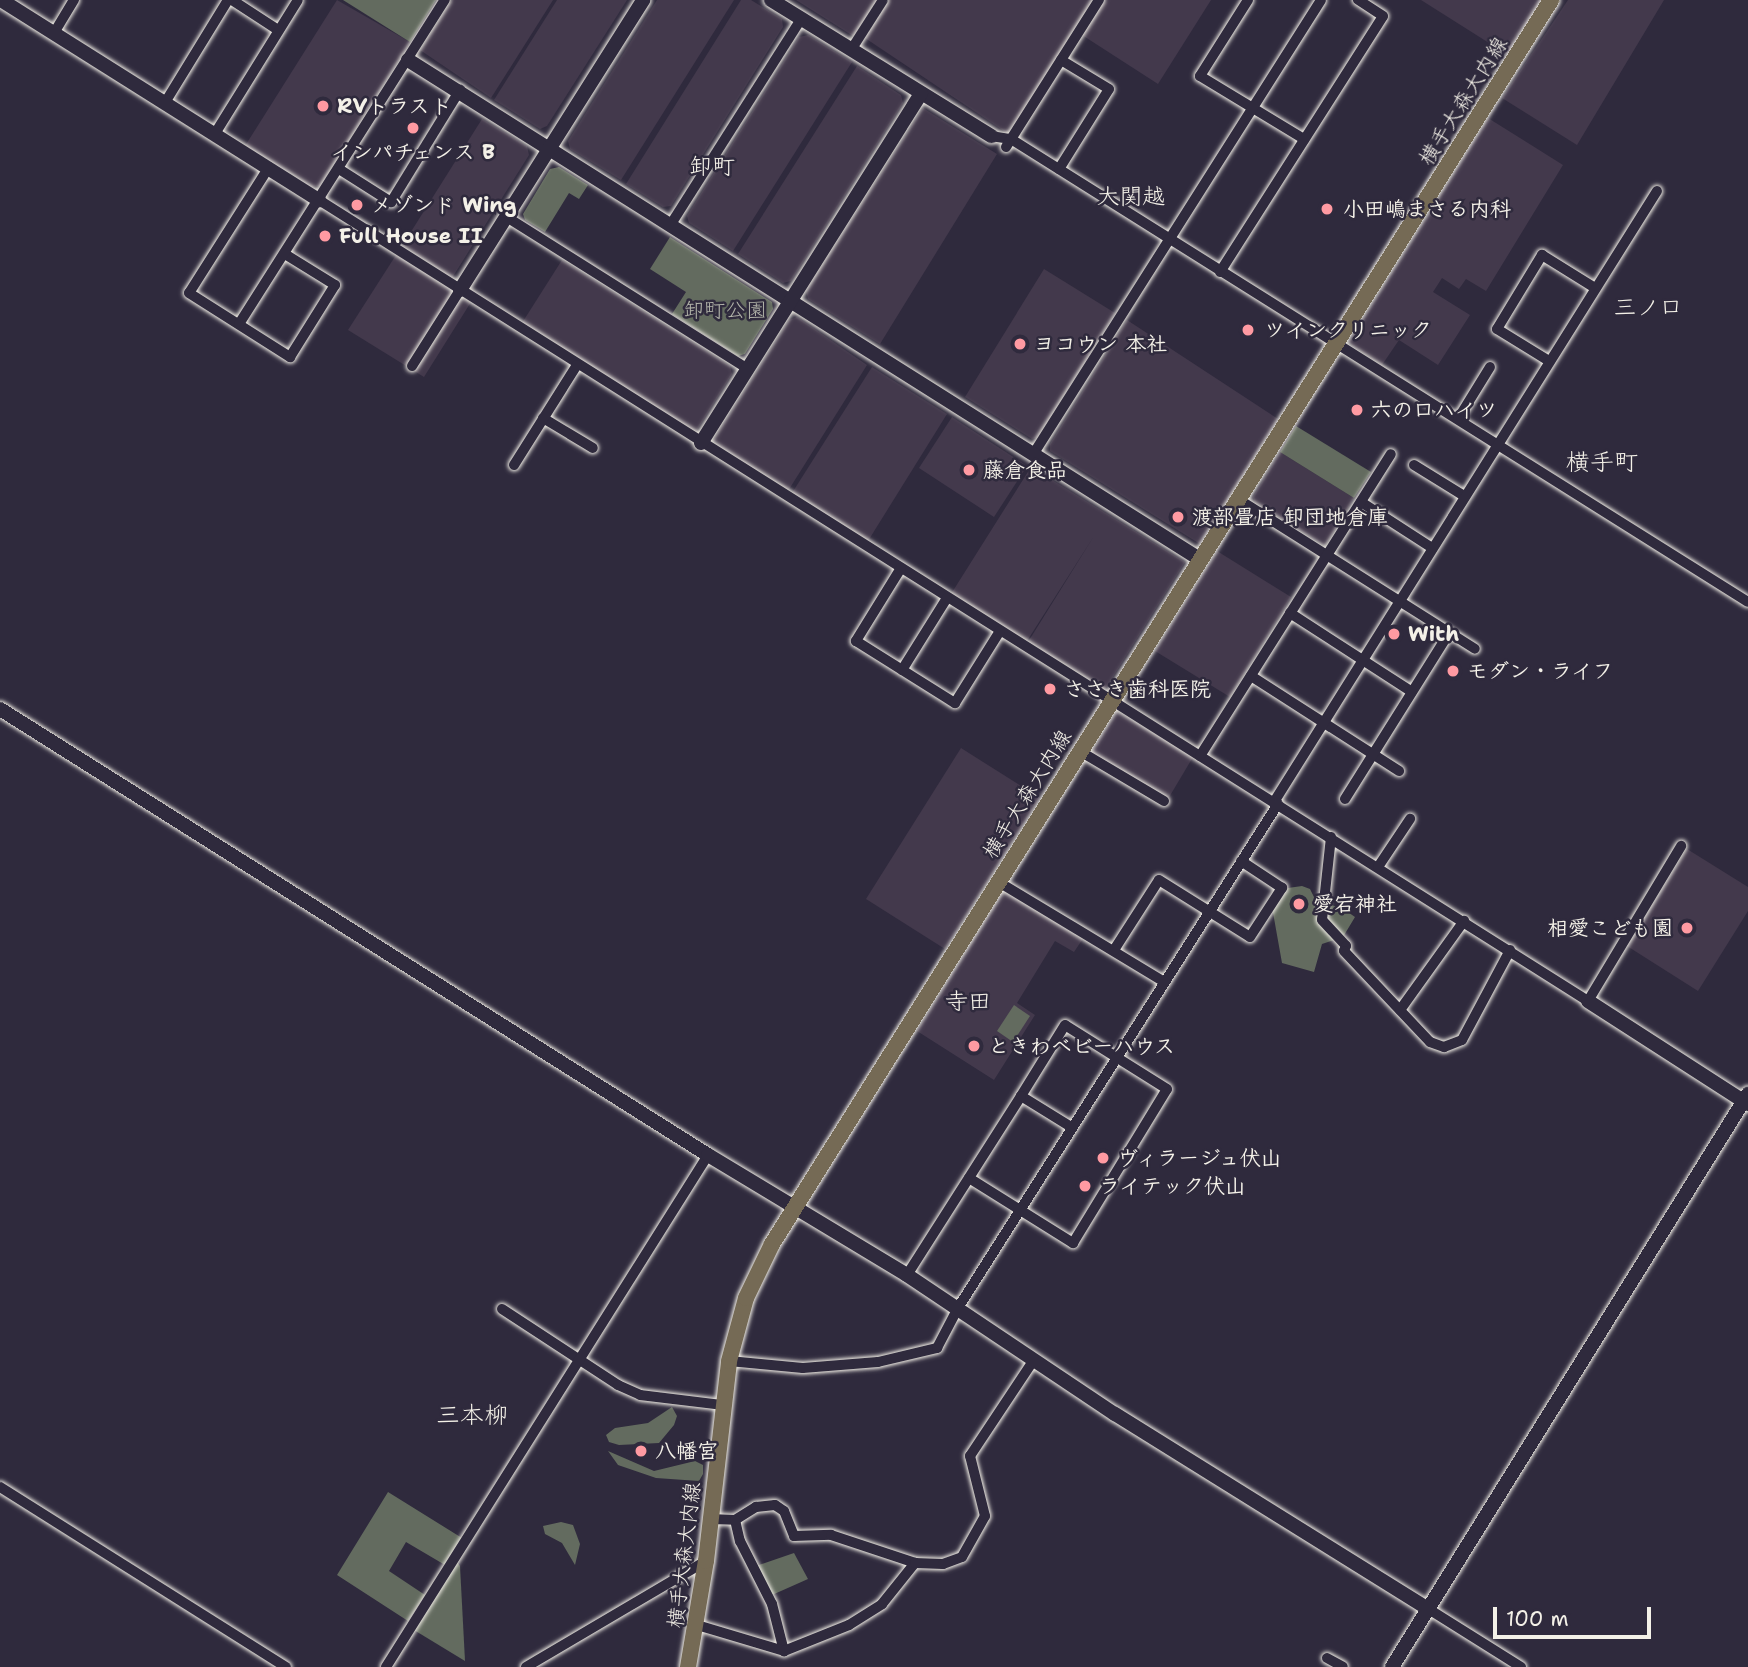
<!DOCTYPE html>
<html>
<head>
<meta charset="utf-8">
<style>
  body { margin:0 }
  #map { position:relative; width:1748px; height:1667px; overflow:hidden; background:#2f2a3d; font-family:"Shantell Sans","Klee One",sans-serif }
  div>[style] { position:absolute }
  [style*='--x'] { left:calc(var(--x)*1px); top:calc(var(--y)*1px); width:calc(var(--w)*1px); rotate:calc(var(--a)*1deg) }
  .built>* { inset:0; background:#43394c }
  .green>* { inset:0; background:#636b5f }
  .roads { filter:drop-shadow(0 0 2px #f4f1e8) drop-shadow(0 0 2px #f4f1e8) }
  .street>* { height:10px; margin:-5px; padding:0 5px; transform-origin:5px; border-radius:5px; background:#2f2a3d }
  .secondary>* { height:14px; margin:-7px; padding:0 7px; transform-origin:7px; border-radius:7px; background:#2f2a3d }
  .primary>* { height:16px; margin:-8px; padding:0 8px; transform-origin:8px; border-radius:8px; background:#756a55 }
  .dots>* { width:19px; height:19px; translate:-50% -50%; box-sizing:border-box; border:4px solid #2f2a3d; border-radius:50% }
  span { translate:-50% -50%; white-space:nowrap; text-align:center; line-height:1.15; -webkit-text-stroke:5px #2f2a3d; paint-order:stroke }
  .street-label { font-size:21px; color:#f4f1e8 }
  .poi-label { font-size:21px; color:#f4f1e8; font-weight:700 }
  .left { translate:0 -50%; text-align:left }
  .right { translate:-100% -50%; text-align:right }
  .park-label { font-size:21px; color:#b3b5aa }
  .neighbourhood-label { font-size:23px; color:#f4f1e8 }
  .quarter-label { font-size:24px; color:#f4f1e8 }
  .scale { position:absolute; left:1493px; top:1607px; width:158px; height:32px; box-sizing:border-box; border:4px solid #f4f1e8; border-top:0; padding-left:9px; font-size:21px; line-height:24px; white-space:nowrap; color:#f4f1e8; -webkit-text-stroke:5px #2f2a3d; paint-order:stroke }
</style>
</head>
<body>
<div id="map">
  <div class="built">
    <div style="clip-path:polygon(337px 0,410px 42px,320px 186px,310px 187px,245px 146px)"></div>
    <div style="clip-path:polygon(452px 0,553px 0,491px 98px,420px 50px)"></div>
    <div style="clip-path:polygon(557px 0,627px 0,547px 126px,540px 129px,494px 100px)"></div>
    <div style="clip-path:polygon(657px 0,734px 0,621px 180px,570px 149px,568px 141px)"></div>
    <div style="clip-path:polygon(741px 0,751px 0,782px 19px,783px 27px,671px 206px,663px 207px,626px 184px)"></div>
    <div style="clip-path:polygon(796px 0,878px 0,853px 36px)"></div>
    <div style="clip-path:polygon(889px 0,1093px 0,1010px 135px,865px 38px)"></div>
    <div style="clip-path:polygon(1104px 0,1211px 0,1158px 84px,1082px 35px)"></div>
    <div style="clip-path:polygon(1421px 0,1542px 0,1508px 55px)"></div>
    <div style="clip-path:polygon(1568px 0,1664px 0,1577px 145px,1502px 98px)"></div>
    <div style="clip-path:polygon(808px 35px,852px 62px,733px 251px,689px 223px,687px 216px,799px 37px)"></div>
    <div style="clip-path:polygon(857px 66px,901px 95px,903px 103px,791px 281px,783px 283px,738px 254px)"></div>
    <div style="clip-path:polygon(923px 108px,997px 154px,880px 344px,808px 299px,806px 291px)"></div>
    <div style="clip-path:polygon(1488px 118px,1563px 165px,1486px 291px,1466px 279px,1459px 289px,1442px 278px,1433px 292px,1470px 315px,1438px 365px,1399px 340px,1382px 365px,1348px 343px)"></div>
    <div style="clip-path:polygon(482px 119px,527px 146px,529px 155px,452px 278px,402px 246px)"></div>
    <div style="clip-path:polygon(396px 255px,471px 302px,424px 377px,348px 330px)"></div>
    <div style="clip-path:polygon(562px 260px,730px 366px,732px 374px,697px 430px,692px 432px,522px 323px)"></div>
    <div style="clip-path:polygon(1044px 269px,1115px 313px,1038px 437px,1032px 439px,965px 397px)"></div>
    <div style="clip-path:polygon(797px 317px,867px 365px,788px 491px,711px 444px,789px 320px)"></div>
    <div style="clip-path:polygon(1127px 320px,1278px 419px,1200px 544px,1050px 451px,1050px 444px)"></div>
    <div style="clip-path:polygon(872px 367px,947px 414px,868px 541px,792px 493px)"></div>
    <div style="clip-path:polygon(952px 417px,1027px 466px,994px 517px,919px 468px)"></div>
    <div style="clip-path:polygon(1280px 452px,1354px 498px,1325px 546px,1255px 502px,1253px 497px)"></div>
    <div style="clip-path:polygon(1031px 467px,1185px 562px,1104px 691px,1028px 642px,1094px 536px,1027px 641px,951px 594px)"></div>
    <div style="clip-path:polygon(1217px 551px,1291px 597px,1230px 697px,1155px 651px)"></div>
    <div style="clip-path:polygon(1117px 711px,1193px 757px,1168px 799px,1091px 753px)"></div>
    <div style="clip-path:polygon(961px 748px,1040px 798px,945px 949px,866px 899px)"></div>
    <div style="clip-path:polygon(1687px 849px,1748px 887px,1748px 911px,1698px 991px,1627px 946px)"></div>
    <div style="clip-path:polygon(1005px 888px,1084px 937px,1074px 952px,1055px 941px,1017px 1003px,1035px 1015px,994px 1080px,917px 1031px)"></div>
  </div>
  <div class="green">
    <div style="clip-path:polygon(343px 0,436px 0,410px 42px)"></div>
    <div style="clip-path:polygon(559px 167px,588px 185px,579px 199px,569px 193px,545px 232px,525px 220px,523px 214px,550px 169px)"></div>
    <div style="clip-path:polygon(670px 237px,772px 302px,773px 309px,745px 354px,738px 356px,672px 314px,686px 292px,650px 269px)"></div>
    <div style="clip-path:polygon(1296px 426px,1371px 472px,1354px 498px,1280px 452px)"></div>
    <div style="clip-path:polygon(1302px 886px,1310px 889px,1316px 901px,1342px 908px,1355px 917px,1343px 937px,1322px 944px,1314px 972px,1282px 963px,1272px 907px,1288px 888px)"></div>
    <div style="clip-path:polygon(1014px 1005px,1030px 1016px,1013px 1042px,997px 1031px)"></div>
    <div style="clip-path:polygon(672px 1407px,677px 1416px,674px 1425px,659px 1443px,619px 1445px,609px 1442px,606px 1435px,615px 1428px,648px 1423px)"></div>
    <div style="clip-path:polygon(608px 1451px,654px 1471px,695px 1461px,703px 1465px,703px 1474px,699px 1481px,656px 1478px,618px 1465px)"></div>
    <div style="clip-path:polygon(388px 1492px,462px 1538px,445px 1565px,406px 1542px,389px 1571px,425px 1595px,408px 1621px,337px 1575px)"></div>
    <div style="clip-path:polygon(561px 1522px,573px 1525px,580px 1544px,575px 1565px,562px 1543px,545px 1534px,543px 1526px)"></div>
    <div style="clip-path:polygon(794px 1553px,808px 1579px,772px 1595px,756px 1566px)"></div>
    <div style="clip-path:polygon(457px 1562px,460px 1566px,465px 1661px,414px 1630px)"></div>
  </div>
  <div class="roads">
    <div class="street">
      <div style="--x:232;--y:0;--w:55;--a:33.1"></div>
      <div style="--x:1248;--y:0;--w:90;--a:122.3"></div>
      <div style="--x:1200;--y:76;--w:122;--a:31.2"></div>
      <div style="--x:54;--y:33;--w:39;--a:-59"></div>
      <div style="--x:851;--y:50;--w:59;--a:-57.4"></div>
      <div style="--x:166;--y:101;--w:119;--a:-58.5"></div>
      <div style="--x:216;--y:132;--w:155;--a:-58.2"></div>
      <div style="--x:991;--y:136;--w:20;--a:9"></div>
      <div style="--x:1011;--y:139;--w:870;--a:32.14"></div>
      <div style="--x:1006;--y:147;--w:174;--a:-57.7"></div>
      <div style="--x:269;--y:167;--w:149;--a:122.4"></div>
      <div style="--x:189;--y:293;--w:120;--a:32.4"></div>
      <div style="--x:290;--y:357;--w:85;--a:-58"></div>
      <div style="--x:335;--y:285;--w:59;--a:-148.2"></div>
      <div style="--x:339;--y:169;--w:62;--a:32.4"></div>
      <div style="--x:391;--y:202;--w:132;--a:-58.4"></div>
      <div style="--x:1059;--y:169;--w:94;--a:-58"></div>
      <div style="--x:1109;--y:89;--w:56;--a:-148.9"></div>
      <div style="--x:319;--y:200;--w:1501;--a:32.26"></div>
      <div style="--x:1588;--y:1001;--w:181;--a:-59"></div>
      <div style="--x:505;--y:216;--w:285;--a:32.2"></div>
      <div style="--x:671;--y:224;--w:243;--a:-57.6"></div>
      <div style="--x:1220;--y:272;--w:303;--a:-57.5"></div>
      <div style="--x:1383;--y:16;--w:30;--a:-147"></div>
      <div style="--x:239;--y:324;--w:384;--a:-57.6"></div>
      <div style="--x:1549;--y:361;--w:61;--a:-148.4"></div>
      <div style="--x:1497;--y:329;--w:87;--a:-58.7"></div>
      <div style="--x:1542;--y:255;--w:62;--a:31.9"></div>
      <div style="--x:412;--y:366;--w:90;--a:-57.7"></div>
      <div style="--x:543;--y:418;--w:58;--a:31"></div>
      <div style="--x:1458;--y:419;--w:61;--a:-58.4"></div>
      <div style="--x:1034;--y:453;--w:536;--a:-57.64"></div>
      <div style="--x:514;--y:465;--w:118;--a:-57.8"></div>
      <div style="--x:1414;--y:465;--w:59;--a:31.8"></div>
      <div style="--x:1238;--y:499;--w:280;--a:32.3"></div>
      <div style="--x:1361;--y:502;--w:85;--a:32.9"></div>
      <div style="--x:901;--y:568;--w:86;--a:121.7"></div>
      <div style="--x:856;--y:641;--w:117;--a:32.1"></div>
      <div style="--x:955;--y:703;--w:85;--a:-58"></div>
      <div style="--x:1290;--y:613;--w:145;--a:32.9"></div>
      <div style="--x:902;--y:670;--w:85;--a:-58"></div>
      <div style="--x:1251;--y:676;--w:176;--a:32.7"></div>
      <div style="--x:1078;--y:750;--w:100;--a:30.7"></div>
      <div style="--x:1200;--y:756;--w:357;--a:-57.7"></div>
      <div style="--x:1345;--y:799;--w:196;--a:-57.9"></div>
      <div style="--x:1274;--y:802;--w:721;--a:-57.92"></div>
      <div style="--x:1331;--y:837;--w:83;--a:96.2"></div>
      <div style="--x:1322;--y:920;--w:35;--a:47"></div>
      <div style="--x:1346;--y:946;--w:5;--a:112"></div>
      <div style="--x:1344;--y:951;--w:125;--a:46.6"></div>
      <div style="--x:1430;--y:1042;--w:15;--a:20"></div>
      <div style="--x:1444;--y:1047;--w:19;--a:-21"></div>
      <div style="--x:1462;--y:1040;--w:102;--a:-61.9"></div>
      <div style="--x:1378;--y:867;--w:58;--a:-56.3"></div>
      <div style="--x:997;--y:881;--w:194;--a:31.1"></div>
      <div style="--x:1114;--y:950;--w:83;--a:-57.3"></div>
      <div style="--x:1159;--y:880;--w:107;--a:32.1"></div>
      <div style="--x:1250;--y:937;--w:59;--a:-56.9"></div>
      <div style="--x:1282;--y:888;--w:49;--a:-146.6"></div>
      <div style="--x:1400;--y:1010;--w:110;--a:-54.3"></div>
      <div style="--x:969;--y:1178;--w:123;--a:32"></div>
      <div style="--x:1073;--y:1243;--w:180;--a:-58.6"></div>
      <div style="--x:1167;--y:1089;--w:120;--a:-147.9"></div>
      <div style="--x:1065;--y:1025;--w:84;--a:121.8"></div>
      <div style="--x:1021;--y:1096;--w:59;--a:31.8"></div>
      <div style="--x:907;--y:1275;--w:212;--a:-57.5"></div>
      <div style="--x:502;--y:1309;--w:139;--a:33.2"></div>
      <div style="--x:618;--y:1385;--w:24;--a:24"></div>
      <div style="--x:640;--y:1395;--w:84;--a:6.9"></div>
      <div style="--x:729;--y:1361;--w:74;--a:5.4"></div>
      <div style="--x:803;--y:1368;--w:75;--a:-4.6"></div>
      <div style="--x:878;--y:1362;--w:61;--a:-13.3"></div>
      <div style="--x:937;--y:1348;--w:45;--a:-62.3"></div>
      <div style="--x:958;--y:1308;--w:597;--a:-57.59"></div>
      <div style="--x:0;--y:1487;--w:338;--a:32.2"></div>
      <div style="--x:710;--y:1519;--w:25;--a:2"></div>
      <div style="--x:735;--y:1520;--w:25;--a:-32"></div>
      <div style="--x:756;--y:1507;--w:19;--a:-6"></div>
      <div style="--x:775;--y:1505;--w:11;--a:34"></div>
      <div style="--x:784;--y:1511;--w:27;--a:68"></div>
      <div style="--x:794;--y:1536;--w:37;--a:-2"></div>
      <div style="--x:831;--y:1535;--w:89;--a:18.4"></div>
      <div style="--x:735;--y:1520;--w:22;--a:77"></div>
      <div style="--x:740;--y:1541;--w:71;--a:63.1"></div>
      <div style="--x:772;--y:1604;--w:49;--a:75.7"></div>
      <div style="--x:1427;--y:1608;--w:111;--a:32.1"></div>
      <div style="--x:697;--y:1625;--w:91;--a:16.6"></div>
      <div style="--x:784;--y:1651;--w:70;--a:-21.8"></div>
      <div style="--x:849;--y:1625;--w:39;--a:-32"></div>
      <div style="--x:882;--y:1604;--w:53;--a:-51.2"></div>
      <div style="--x:915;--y:1563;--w:28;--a:2"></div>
      <div style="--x:943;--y:1564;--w:20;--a:-20"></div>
      <div style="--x:962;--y:1557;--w:47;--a:-60.7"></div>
      <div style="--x:985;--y:1516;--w:62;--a:-104"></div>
      <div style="--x:970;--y:1456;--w:114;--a:-56.4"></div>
      <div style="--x:1327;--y:1658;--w:18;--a:29"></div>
      <div style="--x:386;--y:1667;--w:605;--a:-57.83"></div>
      <div style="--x:526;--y:1667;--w:209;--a:-30.5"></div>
    </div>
    <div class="secondary">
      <div style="--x:1;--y:0;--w:376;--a:32.2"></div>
      <div style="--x:771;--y:0;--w:259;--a:31.7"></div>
      <div style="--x:408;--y:60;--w:937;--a:32.23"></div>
      <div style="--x:460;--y:290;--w:343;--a:-57.7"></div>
      <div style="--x:701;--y:443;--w:413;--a:-57.8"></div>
      <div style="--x:0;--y:709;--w:837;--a:32.21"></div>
      <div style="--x:708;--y:1155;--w:232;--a:31.1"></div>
      <div style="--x:907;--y:1275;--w:250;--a:33.8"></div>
      <div style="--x:1115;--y:1414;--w:367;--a:31.9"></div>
      <div style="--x:1588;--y:1001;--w:190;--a:32.8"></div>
      <div style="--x:1392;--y:1667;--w:675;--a:-58.15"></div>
    </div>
    <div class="primary">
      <div style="--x:688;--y:1667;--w:108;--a:-80.4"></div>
      <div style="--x:706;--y:1561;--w:201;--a:-83.4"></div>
      <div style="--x:729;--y:1361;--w:65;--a:-74.9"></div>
      <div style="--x:746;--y:1298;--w:60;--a:-64.3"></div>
      <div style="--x:772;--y:1244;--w:1468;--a:-57.94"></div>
    </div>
  </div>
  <div class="dots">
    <div style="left:323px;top:106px;background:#ff9aa2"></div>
    <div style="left:413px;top:128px;background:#ff9aa2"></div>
    <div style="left:357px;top:205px;background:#ff9aa2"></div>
    <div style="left:1327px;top:209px;background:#ff9aa2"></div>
    <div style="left:325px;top:236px;background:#ff9aa2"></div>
    <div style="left:1248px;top:330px;background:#ff9aa2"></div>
    <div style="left:1020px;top:344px;background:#ff9aa2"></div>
    <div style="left:1357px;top:410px;background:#ff9aa2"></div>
    <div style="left:969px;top:470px;background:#ff9aa2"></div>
    <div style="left:1178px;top:517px;background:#ff9aa2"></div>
    <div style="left:1394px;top:634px;background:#ff9aa2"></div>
    <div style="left:1453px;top:671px;background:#ff9aa2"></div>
    <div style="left:1050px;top:689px;background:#ff9aa2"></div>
    <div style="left:1299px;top:904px;background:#ff9aa2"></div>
    <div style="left:1687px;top:928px;background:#ff9aa2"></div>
    <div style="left:974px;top:1046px;background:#ff9aa2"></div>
    <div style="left:1103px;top:1158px;background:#ff9aa2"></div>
    <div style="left:1085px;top:1186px;background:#ff9aa2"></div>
    <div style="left:641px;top:1451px;background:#ff9aa2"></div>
  </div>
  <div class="street-label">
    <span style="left:1463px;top:101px;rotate:-58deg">横手大森大内線</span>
    <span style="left:1027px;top:794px;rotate:-58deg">横手大森大内線</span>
    <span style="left:684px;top:1555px;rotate:-83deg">横手大森大内線</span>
  </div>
  <div class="poi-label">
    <span class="left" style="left:337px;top:106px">RVトラスト</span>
    <span style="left:413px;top:152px">インパチェンス B</span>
    <span class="left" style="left:371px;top:205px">メゾンド Wing</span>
    <span class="left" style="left:1343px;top:209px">小田嶋まさる内科</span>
    <span class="left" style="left:339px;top:236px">Full House II</span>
    <span class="left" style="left:1264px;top:330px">ツインクリニック</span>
    <span class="left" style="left:1034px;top:344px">ヨコウン 本社</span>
    <span class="left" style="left:1371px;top:410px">六の口ハイツ</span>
    <span class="left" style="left:983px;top:470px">藤倉食品</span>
    <span class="left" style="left:1192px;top:517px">渡部畳店 卸団地倉庫</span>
    <span class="left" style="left:1408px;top:634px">With</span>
    <span class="left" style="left:1467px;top:671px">モダン・ライフ</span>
    <span class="left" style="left:1064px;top:689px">ささき歯科医院</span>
    <span class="left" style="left:1313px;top:904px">愛宕神社</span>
    <span class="right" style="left:1673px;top:928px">相愛こども園</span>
    <span class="left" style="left:988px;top:1046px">ときわベビーハウス</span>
    <span class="left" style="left:1117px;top:1158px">ヴィラージュ伏山</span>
    <span class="left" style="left:1099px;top:1186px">ライテック伏山</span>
    <span class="left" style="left:655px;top:1451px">八幡宮</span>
  </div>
  <div class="park-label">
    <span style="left:725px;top:310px">卸町公園</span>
  </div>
  <div class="neighbourhood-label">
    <span style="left:712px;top:166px">卸町</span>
    <span style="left:1131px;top:196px">大関越</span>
    <span style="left:1648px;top:307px">三ノ口</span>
    <span style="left:968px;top:1001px">寺田</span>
  </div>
  <div class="quarter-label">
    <span style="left:1602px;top:463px">横手町</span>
    <span style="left:472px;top:1416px">三本柳</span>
  </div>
  <div class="scale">100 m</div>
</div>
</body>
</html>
